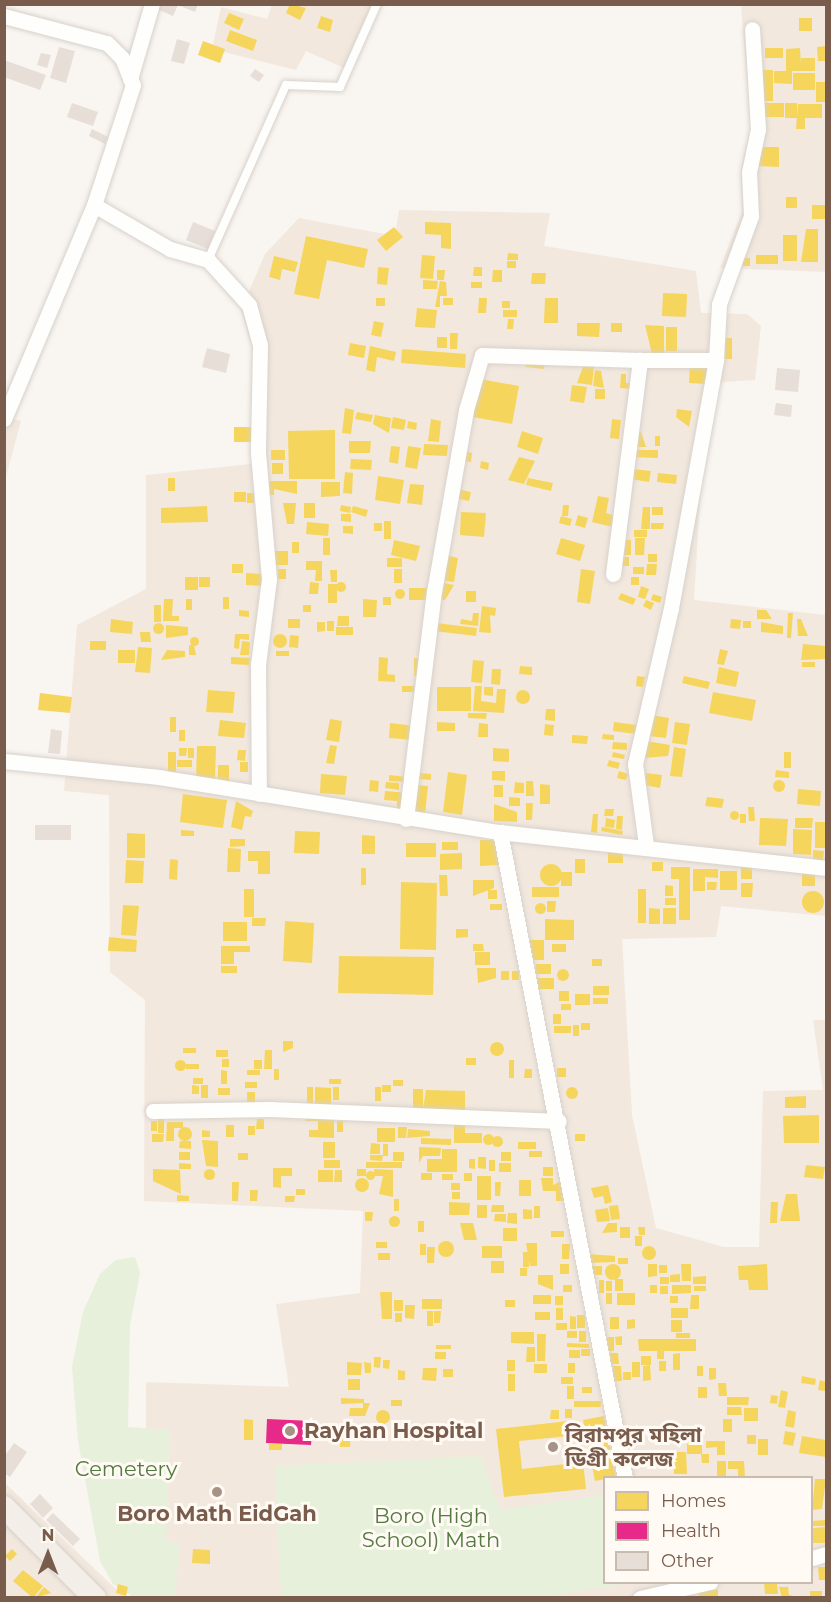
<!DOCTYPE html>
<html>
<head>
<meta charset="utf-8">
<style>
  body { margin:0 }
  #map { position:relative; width:831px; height:1602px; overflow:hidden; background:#f9f5f0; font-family:Montserrat,"Noto Sans Bengali",sans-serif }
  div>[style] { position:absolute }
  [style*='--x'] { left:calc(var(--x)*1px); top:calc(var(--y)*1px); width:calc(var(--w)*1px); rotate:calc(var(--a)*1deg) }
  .residential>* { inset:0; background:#f2e8de }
  .green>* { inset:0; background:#e7f0db }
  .homes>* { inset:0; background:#f6d55c }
  .round { border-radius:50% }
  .health>* { inset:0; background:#e7298a }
  .building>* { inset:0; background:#e6ded7 }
  .roads { filter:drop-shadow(0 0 2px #d7d1cb) drop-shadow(0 0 2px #d7d1cb) }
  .service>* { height:8px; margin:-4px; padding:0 4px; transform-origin:4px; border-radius:4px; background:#fefefd }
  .minor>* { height:15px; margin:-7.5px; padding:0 7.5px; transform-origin:7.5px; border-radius:7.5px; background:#fefefd }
  .primary>* { height:22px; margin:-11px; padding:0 11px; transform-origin:11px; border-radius:11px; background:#f3eee8 }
  .dots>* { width:16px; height:16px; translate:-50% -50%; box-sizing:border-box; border:3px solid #fffaf3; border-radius:50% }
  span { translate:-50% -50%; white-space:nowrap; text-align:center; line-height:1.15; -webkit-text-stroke:6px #fffaf3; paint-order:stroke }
  .poi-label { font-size:21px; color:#7a5c4d; font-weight:700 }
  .left { translate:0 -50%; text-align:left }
  .park-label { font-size:21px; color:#537a41 }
  .frame { position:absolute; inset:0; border:6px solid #7a5c4d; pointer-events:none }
  .legend { position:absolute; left:603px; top:1476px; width:210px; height:108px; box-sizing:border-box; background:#fffaf3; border:2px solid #cabbb1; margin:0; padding:8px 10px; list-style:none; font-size:18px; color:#7a5c4d }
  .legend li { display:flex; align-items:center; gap:12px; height:30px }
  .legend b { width:30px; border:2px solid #cabbb1 }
  .north { position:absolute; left:18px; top:1524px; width:60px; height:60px; -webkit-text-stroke:4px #fffaf3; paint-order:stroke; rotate:0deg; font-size:16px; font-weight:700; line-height:24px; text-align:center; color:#7a5c4d }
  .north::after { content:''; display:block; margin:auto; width:21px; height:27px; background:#7a5c4d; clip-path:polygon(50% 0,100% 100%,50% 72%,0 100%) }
</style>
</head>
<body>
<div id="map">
  <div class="residential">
    <div style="clip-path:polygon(272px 5px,381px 5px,344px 68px,306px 51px,296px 70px,212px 49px,221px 7px,267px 19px)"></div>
    <div style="clip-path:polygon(741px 5px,826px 5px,826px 272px,720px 268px,742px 212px,741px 169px,751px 127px)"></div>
    <div style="clip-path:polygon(evenodd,399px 210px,550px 213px,544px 246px,696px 271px,701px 313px,747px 314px,761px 326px,755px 380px,707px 383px,694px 600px,826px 615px,826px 916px,721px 906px,716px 937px,622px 939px,632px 1115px,656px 1228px,724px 1247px,759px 1247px,763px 1091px,823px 1090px,813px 1020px,826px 1020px,826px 1597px,146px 1597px,146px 1382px,289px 1387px,276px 1304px,360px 1293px,363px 1211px,144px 1201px,145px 1000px,110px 972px,109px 795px,64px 791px,77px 625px,146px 589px,146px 475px,251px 464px,252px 346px,241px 310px,265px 254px,299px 218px,395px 236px,399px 210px,604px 1478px,812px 1478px,812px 1582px,604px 1582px,604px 1478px)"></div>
    <div style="clip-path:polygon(5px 417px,21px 421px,5px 480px)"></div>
    <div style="clip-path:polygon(4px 1482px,121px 1594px,126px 1597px,5px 1597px)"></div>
  </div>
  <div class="green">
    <div style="clip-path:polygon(135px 1257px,140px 1273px,130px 1325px,128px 1427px,170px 1430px,166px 1541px,180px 1544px,175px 1597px,133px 1597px,113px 1584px,100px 1561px,78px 1441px,72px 1367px,83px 1312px,100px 1274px,116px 1260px)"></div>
    <div style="clip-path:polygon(481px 1456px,500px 1509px,604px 1495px,604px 1582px,629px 1583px,541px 1597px,281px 1597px,275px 1466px)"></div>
  </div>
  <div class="homes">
    <div style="clip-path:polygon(290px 4px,306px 8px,300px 20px,286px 13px)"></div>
    <div style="clip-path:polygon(229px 13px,244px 19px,239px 30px,224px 23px)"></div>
    <div style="clip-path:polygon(321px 16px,333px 20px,330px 32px,317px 28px)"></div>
    <div style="clip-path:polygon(799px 18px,812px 18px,812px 31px,799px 31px)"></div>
    <div style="clip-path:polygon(230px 30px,257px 40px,253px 51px,226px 41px)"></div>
    <div style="clip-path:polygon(203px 41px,225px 49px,220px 63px,198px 55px)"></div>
    <div style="clip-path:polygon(826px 46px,826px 61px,818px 61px,817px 47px)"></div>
    <div style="clip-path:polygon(765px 48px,783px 48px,783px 58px,765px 58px)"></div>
    <div style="clip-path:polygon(800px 48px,801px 65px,801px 58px,815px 58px,815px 71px,792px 71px,792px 84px,774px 83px,774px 71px,786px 71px,786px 49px)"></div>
    <div style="clip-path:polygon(762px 70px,773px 70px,773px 101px,762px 101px)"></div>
    <div style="clip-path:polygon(793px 73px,815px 73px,815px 90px,793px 90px)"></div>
    <div style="clip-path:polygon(816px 82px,826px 82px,826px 102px,816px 102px)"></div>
    <div style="clip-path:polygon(761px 103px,784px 103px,784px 117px,761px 117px)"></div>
    <div style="clip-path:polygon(785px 103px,797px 103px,797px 118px,785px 118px)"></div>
    <div style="clip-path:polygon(798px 104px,822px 104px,822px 118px,805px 118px,805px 129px,796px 129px)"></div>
    <div style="clip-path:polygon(757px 147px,779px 147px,779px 167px,757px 166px)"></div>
    <div style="clip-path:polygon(786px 197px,797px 197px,797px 208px,786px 208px)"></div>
    <div style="clip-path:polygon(812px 205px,826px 205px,826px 219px,812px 219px)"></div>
    <div style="clip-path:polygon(425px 222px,451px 223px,451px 249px,441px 248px,441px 235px,425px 234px)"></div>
    <div style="clip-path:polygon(394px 227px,403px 237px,386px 251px,377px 240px)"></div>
    <div style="clip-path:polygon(806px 229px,818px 229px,818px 262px,801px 262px)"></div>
    <div style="clip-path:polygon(783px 235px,797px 235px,797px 261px,783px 261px)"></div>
    <div style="clip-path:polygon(306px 236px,368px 249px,364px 268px,327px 260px,319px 299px,294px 294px)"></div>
    <div style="clip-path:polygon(508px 253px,518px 254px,518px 260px,507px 260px)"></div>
    <div style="clip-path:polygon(422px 255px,435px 256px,433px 279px,420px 278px)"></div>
    <div style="clip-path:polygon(756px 255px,778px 255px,778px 264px,756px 264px)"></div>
    <div style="clip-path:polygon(274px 256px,298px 262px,295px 272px,282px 269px,280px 280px,269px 277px)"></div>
    <div style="clip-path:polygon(743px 258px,750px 258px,750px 266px,743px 266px)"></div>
    <div style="clip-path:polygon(507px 261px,516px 261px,516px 268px,507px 268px)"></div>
    <div style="clip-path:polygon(378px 267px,389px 268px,387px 285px,377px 284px)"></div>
    <div style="clip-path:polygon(474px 267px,482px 267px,482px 276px,473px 276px)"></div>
    <div style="clip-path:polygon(437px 270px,445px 270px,444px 280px,437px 280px)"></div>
    <div style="clip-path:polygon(493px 270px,502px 270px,502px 282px,492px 282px)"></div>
    <div style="clip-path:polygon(532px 273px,546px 273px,545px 284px,531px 284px)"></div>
    <div style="clip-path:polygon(423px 280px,438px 281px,437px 289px,423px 289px)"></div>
    <div style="clip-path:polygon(440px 281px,446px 282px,447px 296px,440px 296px,440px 307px,435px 307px)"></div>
    <div style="clip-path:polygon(471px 282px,482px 282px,482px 288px,471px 288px)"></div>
    <div style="clip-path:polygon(663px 293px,687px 294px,686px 317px,662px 316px)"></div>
    <div style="clip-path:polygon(376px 298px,385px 298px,385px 306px,376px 306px)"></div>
    <div style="clip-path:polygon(443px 298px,453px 298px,453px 305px,443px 305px)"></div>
    <div style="clip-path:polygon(479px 298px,487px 298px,486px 313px,478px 313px)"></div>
    <div style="clip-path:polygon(545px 298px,558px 298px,558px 323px,544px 323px)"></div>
    <div style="clip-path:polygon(502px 301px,510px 301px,510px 308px,502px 308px)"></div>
    <div style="clip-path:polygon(417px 308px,437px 310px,435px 328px,415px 327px)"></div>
    <div style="clip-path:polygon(503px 310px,517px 310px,517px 317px,503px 317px)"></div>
    <div style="clip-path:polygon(508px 319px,514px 319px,513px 329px,507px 329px)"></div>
    <div style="clip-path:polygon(374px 321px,384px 323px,381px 337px,371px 335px)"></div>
    <div style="clip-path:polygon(577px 323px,600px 323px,599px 337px,577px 336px)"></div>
    <div style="clip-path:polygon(611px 323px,622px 323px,622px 332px,611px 332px)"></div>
    <div style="clip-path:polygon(645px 325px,664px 326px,664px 354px,652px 354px)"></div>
    <div style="clip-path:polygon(666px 327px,677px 327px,677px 351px,666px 351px)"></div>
    <div style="clip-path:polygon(450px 333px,458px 333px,457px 349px,450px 349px)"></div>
    <div style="clip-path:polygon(437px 337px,447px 337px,447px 348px,437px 348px)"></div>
    <div style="clip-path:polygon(722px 338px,732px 338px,732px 359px,721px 359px)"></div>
    <div style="clip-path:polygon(350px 343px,366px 346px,364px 358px,348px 355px)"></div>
    <div style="clip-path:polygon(370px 346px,396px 352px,394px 361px,377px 357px,375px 372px,366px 370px)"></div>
    <div style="clip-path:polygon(402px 349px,466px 354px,465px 368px,401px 363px)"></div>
    <div style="clip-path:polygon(526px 357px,545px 359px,544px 369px,526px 367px)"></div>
    <div style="clip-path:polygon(690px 363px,707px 364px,706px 384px,689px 383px)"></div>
    <div style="clip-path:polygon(584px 364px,594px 366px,592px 385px,577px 383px)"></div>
    <div style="clip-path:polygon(595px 370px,601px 371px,604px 388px,593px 386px)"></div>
    <div style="clip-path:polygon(621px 374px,626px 374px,626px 383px,633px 383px,633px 389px,620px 388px)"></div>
    <div style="clip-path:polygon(480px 379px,519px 386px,512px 424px,473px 417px)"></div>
    <div style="clip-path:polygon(572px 385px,587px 387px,584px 403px,570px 401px)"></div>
    <div style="clip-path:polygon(595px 389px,605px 389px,605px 399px,595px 399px)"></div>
    <div style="clip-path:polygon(345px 408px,354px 410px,351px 434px,342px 433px)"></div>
    <div style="clip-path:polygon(677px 409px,692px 411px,689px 427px,676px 417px)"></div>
    <div style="clip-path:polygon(357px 412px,373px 415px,371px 422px,355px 419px)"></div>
    <div style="clip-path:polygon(375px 415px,391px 418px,389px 433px,373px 424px)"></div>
    <div style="clip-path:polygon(393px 417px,406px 420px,404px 430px,391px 428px)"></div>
    <div style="clip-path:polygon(431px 419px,441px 421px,439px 442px,428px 441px)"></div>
    <div style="clip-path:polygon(612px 419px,621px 420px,619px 439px,610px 438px)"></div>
    <div style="clip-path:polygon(408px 421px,417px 423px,416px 430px,407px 428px)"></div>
    <div style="clip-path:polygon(234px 427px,254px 427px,254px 442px,234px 442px)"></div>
    <div style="clip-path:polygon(335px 430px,335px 479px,289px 479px,288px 431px)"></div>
    <div style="clip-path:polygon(522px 431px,543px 438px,538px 454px,517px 447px)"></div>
    <div style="clip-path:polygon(634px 432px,641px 432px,646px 447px,634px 447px)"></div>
    <div style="clip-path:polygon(655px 436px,660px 436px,660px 446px,655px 446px)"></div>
    <div style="clip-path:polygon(349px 441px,371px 441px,370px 453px,349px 453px)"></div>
    <div style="clip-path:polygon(424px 444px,448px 445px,447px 456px,423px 455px)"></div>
    <div style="clip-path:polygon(391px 446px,400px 447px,398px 464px,389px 462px)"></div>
    <div style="clip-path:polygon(408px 446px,421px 448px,417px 469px,405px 467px)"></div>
    <div style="clip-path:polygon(271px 450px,285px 450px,285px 460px,271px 460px)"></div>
    <div style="clip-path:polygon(631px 450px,658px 450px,658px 458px,631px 457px)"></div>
    <div style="clip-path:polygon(464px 451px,472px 453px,471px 462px,462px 461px)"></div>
    <div style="clip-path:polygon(519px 457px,535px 461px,524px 484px,508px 480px)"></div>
    <div style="clip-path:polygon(351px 459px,372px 460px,371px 470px,350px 469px)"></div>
    <div style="clip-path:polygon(481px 461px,489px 463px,488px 470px,480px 468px)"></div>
    <div style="clip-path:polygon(272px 463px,283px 463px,283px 474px,272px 474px)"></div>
    <div style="clip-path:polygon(633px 469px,651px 471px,649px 482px,631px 479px)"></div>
    <div style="clip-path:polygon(345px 472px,353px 473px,352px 494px,343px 493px)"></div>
    <div style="clip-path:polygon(658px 473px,677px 475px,676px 484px,657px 482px)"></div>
    <div style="clip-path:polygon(378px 476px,404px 480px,400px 504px,375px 500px)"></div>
    <div style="clip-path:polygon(168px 478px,175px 478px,175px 491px,168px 491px)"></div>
    <div style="clip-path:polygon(528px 478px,553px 483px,551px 491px,526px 485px)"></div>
    <div style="clip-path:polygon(262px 481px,297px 481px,297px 494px,274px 489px,274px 495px,262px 495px)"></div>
    <div style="clip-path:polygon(321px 482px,340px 482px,340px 496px,321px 497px)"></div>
    <div style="clip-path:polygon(410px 484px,424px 485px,422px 505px,407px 503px)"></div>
    <div style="clip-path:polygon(456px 489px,471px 492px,469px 501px,454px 498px)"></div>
    <div style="clip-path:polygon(234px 492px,246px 492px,246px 502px,234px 502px)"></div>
    <div style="clip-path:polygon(247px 493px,254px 493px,254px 503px,247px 503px)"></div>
    <div style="clip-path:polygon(598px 496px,609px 498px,606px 513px,616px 516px,613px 527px,592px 522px)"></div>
    <div style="clip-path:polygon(283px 503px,296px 503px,294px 524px,287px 524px)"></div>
    <div style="clip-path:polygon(304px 503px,315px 503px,315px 518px,304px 518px)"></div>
    <div style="clip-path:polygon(341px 505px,351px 507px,350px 513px,340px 511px)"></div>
    <div style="clip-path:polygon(563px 505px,569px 505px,568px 516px,562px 516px)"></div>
    <div style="clip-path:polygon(207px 506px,208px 522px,161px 523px,161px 508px)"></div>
    <div style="clip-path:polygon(353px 506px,368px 510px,366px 517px,351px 512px)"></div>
    <div style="clip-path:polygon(643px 507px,650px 507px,650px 529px,641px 529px)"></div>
    <div style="clip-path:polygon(652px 507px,663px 507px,663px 515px,652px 515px)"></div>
    <div style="clip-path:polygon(461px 512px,486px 513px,484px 537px,460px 535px)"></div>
    <div style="clip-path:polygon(341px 514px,351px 514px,351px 522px,341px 521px)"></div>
    <div style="clip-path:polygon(578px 515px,588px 518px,585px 528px,575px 525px)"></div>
    <div style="clip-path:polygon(561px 516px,572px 519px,570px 526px,559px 523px)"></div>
    <div style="clip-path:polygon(384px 521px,391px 521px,391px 539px,384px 539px)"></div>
    <div style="clip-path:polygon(307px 522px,329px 524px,328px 536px,306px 534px)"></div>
    <div style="clip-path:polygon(374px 523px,382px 523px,382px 531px,374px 531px)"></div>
    <div style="clip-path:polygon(651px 523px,664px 523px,663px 529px,651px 529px)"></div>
    <div style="clip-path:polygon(343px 526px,353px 526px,353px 534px,343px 533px)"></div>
    <div style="clip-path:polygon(634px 530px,647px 530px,647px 537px,634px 537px)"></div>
    <div style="clip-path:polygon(323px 538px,330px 538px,330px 555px,323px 555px)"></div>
    <div style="clip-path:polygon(561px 538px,585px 545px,580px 561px,556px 554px)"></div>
    <div style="clip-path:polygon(635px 538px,645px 538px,644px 555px,635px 555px)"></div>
    <div style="clip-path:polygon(394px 540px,420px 546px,416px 561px,391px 555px)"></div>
    <div style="clip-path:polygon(624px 540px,631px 540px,631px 555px,623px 555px)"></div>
    <div style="clip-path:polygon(292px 542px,299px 542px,299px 553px,292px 553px)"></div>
    <div style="clip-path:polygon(273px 551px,288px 551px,288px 565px,273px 565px)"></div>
    <div style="clip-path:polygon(648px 554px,657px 554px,657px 562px,648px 562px)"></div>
    <div style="clip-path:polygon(446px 555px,458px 558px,454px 582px,441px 580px)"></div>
    <div style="clip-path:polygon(623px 557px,629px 557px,629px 566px,622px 566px)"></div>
    <div style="clip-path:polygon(387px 558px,402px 558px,402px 567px,387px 567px)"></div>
    <div style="clip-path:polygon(306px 561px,322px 561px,322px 581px,315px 581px,316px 570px,306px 570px)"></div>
    <div style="clip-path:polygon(232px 564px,243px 564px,243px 573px,232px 573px)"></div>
    <div style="clip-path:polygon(647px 564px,657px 564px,656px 575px,646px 575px)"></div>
    <div style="clip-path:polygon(633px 567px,644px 567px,644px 574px,633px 574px)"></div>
    <div style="clip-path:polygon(278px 569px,286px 569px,286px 579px,278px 579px)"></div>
    <div style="clip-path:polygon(394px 569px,402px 569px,402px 583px,394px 583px)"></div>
    <div style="clip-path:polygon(581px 569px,595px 571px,590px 604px,577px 602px)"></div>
    <div style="clip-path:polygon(330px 570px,337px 570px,337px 582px,331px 582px)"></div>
    <div style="clip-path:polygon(246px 573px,265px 574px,265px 586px,246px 585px)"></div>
    <div style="clip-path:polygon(185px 577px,198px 577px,198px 590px,185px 590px)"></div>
    <div style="clip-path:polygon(199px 577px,210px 577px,210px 587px,199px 587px)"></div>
    <div style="clip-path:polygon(631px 577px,639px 577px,639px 585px,631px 585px)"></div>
    <div class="round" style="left:336px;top:582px;width:10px;height:10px"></div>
    <div style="clip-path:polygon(310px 582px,319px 583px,318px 594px,309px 594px)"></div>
    <div style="clip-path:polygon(439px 582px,454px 585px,445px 600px,437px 599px)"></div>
    <div style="clip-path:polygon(328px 584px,337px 584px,337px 603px,328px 603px)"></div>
    <div style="clip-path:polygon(641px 586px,649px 589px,645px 599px,638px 597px)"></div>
    <div style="clip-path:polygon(409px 588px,431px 588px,431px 600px,409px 600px)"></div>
    <div class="round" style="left:395px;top:589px;width:10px;height:10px"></div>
    <div style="clip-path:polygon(466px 591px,476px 591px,476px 602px,466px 602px)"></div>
    <div style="clip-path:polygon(621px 593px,636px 599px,633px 605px,618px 599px)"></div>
    <div style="clip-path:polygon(653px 594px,662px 597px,660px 603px,651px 600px)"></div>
    <div style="clip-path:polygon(223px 597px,229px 597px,229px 609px,223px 609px)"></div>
    <div style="clip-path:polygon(383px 597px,391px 597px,391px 605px,383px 605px)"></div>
    <div style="clip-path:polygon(164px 599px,173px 599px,172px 616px,179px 616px,179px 621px,163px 621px)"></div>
    <div style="clip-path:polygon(186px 599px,192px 599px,192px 610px,186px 610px)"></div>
    <div style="clip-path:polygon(363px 599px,377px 600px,376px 617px,363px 617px)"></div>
    <div style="clip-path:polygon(646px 600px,654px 603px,651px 610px,643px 606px)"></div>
    <div style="clip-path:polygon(154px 605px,161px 605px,161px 622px,154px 622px)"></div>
    <div style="clip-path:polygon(303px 605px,311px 605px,311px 612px,303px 612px)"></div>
    <div style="clip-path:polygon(482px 606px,496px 608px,495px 616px,490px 615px,491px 633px,479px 632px)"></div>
    <div style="clip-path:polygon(239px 610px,249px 611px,249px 617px,239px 616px)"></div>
    <div style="clip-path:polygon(757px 610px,766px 610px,772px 619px,757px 619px)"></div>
    <div style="clip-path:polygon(473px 613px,479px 613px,478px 626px,460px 624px,461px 619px,472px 621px)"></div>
    <div style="clip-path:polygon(788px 613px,793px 613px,791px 638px,787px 638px)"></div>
    <div style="clip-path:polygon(338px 616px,349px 616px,349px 626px,337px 626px)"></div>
    <div style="clip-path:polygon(111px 619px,133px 622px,132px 634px,110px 632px)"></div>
    <div style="clip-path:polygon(288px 619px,300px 619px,300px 628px,288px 628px)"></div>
    <div style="clip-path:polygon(731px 619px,741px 620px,740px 629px,730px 628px)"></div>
    <div style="clip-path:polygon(797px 619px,801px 619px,808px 636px,798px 636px)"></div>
    <div style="clip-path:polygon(327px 621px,334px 621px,334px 631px,327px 631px)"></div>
    <div style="clip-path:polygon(743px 621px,751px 621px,751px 628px,743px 628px)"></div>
    <div style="clip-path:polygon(317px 622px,325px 622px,325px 631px,317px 632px)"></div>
    <div style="clip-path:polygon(761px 622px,783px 626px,783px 634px,761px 632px)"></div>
    <div class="round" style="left:152.5px;top:622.5px;width:11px;height:11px"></div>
    <div style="clip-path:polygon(436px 623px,477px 628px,476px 636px,434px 631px)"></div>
    <div style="clip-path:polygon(166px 625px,188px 627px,188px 635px,166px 638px)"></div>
    <div style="clip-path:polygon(336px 627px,353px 627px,353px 635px,336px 635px)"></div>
    <div style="clip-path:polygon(140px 632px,150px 632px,151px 642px,141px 642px)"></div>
    <div class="round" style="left:273px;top:634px;width:14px;height:14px"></div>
    <div style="clip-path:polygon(235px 634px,249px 634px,249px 640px,240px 639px,239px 649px,234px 648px)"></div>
    <div style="clip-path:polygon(290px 635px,299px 636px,298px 648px,289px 647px)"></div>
    <div class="round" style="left:189.5px;top:636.5px;width:9px;height:9px"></div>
    <div style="clip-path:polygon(90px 641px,106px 641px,106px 650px,90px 650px)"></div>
    <div style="clip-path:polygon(242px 641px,250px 642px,249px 655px,240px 655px)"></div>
    <div style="clip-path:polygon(803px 644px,826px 646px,826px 659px,801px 660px)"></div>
    <div style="clip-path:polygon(189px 645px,194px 645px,196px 655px,189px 655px)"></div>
    <div style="clip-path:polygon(138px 647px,152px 648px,150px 673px,135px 672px)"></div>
    <div style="clip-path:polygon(720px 649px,728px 651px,724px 665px,717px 664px)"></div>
    <div style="clip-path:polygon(118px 650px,135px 650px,135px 663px,118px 663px)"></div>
    <div style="clip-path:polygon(185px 651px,185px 657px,161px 660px,167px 650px)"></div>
    <div style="clip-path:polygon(276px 651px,289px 651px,289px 656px,276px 656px)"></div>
    <div style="clip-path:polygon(231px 657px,250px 658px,249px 665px,231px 664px)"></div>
    <div style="clip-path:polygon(379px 657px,388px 658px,387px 674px,395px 675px,395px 682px,378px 681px)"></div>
    <div style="clip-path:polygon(414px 658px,421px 658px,421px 676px,414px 676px)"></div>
    <div style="clip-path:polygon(473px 660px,484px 661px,482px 683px,471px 682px)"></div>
    <div style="clip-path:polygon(802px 662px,815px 662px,815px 667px,802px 667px)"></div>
    <div style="clip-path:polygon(520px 666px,532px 667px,532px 675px,519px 674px)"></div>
    <div style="clip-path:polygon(719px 667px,739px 672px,736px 687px,716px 683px)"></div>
    <div style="clip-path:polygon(492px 669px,501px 669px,500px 685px,491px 684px)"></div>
    <div style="clip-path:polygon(637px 676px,645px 677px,643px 687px,636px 686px)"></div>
    <div style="clip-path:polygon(684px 676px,710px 682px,708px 689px,682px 683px)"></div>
    <div style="clip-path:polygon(402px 686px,414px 686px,414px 692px,402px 692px)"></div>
    <div style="clip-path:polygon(475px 686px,482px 686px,481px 701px,496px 703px,497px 689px,506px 689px,504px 713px,473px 711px)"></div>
    <div style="clip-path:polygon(437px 687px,471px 687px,471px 711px,437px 711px)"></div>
    <div style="clip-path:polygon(484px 687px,493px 687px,493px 696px,484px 695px)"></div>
    <div style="clip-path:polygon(208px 690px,235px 692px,233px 713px,206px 712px)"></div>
    <div class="round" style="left:516px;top:690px;width:14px;height:14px"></div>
    <div style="clip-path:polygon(713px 692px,756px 700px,752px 721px,709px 713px)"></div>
    <div style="clip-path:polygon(40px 693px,72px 697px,70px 713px,38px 710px)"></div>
    <div style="clip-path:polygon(546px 709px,555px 709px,555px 721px,545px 720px)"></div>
    <div style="clip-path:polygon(468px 713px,487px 713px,486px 719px,468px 718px)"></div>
    <div style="clip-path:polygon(651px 715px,669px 718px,666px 738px,649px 736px)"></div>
    <div style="clip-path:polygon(170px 717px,176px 717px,176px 732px,170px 732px)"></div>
    <div style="clip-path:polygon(330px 719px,342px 721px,339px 742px,326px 740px)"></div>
    <div style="clip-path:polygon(220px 720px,246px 723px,244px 738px,218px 736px)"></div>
    <div style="clip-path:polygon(437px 722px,455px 723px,455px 731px,437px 731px)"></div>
    <div style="clip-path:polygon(614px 722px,637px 725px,636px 734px,613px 731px)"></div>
    <div style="clip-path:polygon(675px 722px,690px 724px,687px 745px,672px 743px)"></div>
    <div style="clip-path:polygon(390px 723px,415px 726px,414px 740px,389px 738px)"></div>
    <div style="clip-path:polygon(479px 723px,488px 724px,488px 737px,478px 737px)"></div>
    <div style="clip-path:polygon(545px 724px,554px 725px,553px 736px,544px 735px)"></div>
    <div style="clip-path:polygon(179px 730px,185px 730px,185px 741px,179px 741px)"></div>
    <div style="clip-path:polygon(603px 734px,614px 735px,614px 740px,602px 739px)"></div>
    <div style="clip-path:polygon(572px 735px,588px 736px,587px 744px,572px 743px)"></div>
    <div style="clip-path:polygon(646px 741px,670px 745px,668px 756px,643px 758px)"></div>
    <div style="clip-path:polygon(613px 742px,627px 743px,627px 750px,612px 749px)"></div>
    <div style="clip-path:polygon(330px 745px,337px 746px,334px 764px,326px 763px)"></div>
    <div style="clip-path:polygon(197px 746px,216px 746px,215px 780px,196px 780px)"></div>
    <div style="clip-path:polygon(674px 747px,686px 749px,682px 777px,670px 776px)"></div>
    <div style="clip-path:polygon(179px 748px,187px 748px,186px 756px,179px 756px)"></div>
    <div style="clip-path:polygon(188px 748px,194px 748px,194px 758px,188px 758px)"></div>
    <div style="clip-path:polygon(493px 748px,509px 749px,509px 762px,493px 761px)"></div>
    <div style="clip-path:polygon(238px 750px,246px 750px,245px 761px,237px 760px)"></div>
    <div style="clip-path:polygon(168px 752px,176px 752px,176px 776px,168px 776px)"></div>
    <div style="clip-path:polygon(613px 752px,625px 755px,624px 759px,612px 757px)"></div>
    <div style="clip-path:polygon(784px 752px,791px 752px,791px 768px,784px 768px)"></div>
    <div style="clip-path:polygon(177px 760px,192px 760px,192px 767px,177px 767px)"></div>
    <div style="clip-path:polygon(609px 760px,620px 763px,618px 769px,607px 766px)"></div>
    <div style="clip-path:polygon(240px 762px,248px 762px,248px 772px,240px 772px)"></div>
    <div style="clip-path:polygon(218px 765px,229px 765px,229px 781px,218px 782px)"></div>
    <div style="clip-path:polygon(776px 770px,789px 772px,789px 778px,775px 777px)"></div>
    <div style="clip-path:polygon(492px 771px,505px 771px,505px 781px,492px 780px)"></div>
    <div style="clip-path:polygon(619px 771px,628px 774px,626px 780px,617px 778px)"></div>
    <div style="clip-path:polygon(448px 772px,467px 775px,462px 815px,443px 812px)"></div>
    <div style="clip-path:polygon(419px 773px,431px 774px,431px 780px,419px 779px)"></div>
    <div style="clip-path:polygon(646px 773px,662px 775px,660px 788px,644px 785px)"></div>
    <div style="clip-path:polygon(321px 774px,347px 776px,345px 795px,320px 793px)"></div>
    <div style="clip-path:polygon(389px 775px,407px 777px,407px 782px,389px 781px)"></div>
    <div style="clip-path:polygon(370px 780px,379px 781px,378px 792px,369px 791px)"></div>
    <div class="round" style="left:773px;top:780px;width:12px;height:12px"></div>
    <div style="clip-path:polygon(526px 781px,533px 781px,534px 796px,526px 796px)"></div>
    <div style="clip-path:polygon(386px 782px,399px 783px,399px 790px,385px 788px)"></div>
    <div style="clip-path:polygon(515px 782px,524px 783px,524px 793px,514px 793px)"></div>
    <div style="clip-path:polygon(540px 784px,550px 785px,550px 804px,540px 804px)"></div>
    <div style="clip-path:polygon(415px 785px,428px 786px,425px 814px,412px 820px)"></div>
    <div style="clip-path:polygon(494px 785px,503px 785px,503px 797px,494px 797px)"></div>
    <div style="clip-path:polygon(798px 789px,821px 791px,820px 806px,797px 804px)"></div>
    <div style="clip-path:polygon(385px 791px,408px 793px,406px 819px,397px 811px,397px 801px,384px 800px)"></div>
    <div style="clip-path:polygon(183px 794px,227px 800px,223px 828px,180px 822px)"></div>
    <div style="clip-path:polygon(509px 797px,520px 798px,520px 806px,509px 806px)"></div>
    <div style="clip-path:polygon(707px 797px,724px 799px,722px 808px,705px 806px)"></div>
    <div style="clip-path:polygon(236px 801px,253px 811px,251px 817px,245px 816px,242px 830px,231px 827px)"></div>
    <div style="clip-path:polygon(526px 803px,533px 803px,532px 820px,526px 820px)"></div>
    <div style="clip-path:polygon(494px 804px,517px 812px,517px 822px,494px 821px)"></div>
    <div style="clip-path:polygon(748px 807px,754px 807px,755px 821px,749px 821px)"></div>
    <div style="clip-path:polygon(605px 809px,614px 809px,613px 816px,604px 816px)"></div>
    <div class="round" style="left:729.5px;top:810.5px;width:9px;height:9px"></div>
    <div style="clip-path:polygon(593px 814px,598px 814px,597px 833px,591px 832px)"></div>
    <div style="clip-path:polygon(740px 814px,746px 814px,746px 823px,740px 823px)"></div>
    <div style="clip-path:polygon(617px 816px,623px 816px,622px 830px,616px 829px)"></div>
    <div style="clip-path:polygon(606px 818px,615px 820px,614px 828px,605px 827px)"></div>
    <div style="clip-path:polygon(760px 818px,788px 819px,786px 846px,759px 845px)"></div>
    <div style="clip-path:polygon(795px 818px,813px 818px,812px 828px,795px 828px)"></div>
    <div style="clip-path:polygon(815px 822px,826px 822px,826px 848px,815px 848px)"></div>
    <div style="clip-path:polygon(602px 827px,623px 831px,622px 835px,601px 831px)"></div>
    <div style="clip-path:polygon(793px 829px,812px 830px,811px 855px,793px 854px)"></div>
    <div style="clip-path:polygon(181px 830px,194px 831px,194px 836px,181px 836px)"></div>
    <div style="clip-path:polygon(295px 831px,320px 832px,319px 854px,294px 853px)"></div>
    <div style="clip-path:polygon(127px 833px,145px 834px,145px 858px,127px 858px)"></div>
    <div style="clip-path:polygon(362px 835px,375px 836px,375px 854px,362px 854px)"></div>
    <div style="clip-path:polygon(230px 839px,245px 839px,245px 846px,230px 847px)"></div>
    <div style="clip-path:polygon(480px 840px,498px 840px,499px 865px,480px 866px)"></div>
    <div style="clip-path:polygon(442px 842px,458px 842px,458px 850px,442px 850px)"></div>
    <div style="clip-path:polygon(406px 843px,436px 843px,436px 857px,406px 857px)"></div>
    <div style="clip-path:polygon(608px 844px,623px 844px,623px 863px,608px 863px)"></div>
    <div style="clip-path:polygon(228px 848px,241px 849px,240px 872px,227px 872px)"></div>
    <div style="clip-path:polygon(813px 850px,824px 851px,823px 861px,813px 860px)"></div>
    <div style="clip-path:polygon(248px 851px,270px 851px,270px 874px,258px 874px,258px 861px,248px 861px)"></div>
    <div style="clip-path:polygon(462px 853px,462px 869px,440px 870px,440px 854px)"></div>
    <div style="clip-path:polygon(170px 859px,178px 860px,177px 880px,169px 879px)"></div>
    <div style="clip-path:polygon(575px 859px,585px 859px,585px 873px,575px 873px)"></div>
    <div style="clip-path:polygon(126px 860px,144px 861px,143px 883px,125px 883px)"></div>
    <div style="clip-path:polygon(652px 862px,663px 862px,663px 871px,652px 871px)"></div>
    <div class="round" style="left:540px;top:864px;width:22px;height:22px"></div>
    <div style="clip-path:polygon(741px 865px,752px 865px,752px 879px,741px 879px)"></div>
    <div style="clip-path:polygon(671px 867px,690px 867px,690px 920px,679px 920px,679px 879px,671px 879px)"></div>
    <div style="clip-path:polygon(361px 868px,366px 868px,366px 885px,361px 885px)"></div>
    <div style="clip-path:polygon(693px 869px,718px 869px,718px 878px,705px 877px,705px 891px,693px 891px)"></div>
    <div style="clip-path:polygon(720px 871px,737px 871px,737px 890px,720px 890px)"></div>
    <div style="clip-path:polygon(561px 872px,572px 872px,572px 886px,561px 886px)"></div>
    <div style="clip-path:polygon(802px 874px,815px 874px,815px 886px,802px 886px)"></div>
    <div style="clip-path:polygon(439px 875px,447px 875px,448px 896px,440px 896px)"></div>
    <div style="clip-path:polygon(473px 880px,494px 880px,494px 888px,473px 896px)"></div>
    <div style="clip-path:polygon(401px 882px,437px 883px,436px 950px,400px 949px)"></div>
    <div style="clip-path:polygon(707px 882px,717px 882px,716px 890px,707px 890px)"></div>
    <div style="clip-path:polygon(741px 883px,753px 883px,752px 897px,741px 897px)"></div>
    <div style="clip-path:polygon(665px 885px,673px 886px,673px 896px,665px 896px)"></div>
    <div style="clip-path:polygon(532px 887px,559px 887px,559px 897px,532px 897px)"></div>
    <div style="clip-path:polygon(244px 889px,254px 889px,254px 917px,244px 917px)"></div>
    <div style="clip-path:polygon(638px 889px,646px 889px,646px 923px,638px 923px)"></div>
    <div style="clip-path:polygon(488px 890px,497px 890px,497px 899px,488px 899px)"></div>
    <div class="round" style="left:802px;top:891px;width:22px;height:22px"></div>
    <div style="clip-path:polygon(665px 898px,676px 898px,676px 905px,665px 905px)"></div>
    <div style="clip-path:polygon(547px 901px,556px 901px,555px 912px,547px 912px)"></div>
    <div class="round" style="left:534.5px;top:902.5px;width:11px;height:11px"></div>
    <div style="clip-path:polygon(490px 904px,502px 904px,502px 910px,490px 910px)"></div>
    <div style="clip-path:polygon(123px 905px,139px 906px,136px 936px,121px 935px)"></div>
    <div style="clip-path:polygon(649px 908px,660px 909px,660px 924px,649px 924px)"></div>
    <div style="clip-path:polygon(663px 908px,676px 908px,676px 924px,663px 924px)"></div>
    <div style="clip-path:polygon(252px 918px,266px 918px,265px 926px,252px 926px)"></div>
    <div style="clip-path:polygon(545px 919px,574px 920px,574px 940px,545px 940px)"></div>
    <div style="clip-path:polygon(285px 921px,314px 923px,312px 963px,283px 961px)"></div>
    <div style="clip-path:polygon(223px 922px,247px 922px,247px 941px,223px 941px)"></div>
    <div style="clip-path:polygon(456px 929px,468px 929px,468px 937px,456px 938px)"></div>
    <div style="clip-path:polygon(109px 937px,137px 940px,136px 952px,108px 951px)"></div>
    <div style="clip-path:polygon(530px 940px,544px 940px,544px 960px,530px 960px)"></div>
    <div style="clip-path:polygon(473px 944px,483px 944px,484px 951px,473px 951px)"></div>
    <div style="clip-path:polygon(552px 944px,566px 944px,566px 952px,552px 952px)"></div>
    <div style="clip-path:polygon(221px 946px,250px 946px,250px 952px,234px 952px,234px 964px,221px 964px)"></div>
    <div style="clip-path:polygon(475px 952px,490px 952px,490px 965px,475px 965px)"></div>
    <div style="clip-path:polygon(339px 956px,434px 957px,433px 995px,338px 993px)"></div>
    <div style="clip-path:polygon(592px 959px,602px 959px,602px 966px,592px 966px)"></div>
    <div style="clip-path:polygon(536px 964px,551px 964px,551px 974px,535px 974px)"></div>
    <div style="clip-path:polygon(221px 966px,237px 966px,237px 973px,221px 973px)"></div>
    <div style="clip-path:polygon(477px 968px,496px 968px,496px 978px,478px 983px)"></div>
    <div class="round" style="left:557px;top:969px;width:12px;height:12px"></div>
    <div style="clip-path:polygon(501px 971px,509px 971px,509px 980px,501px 980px)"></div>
    <div style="clip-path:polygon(512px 971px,519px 971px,519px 980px,512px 980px)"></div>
    <div style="clip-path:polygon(536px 978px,554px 978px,554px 989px,536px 989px)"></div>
    <div style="clip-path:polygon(593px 986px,609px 986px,609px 995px,593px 995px)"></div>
    <div style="clip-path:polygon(559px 991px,569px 991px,569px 1001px,559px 1001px)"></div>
    <div style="clip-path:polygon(575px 994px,590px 994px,590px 1005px,575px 1005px)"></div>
    <div style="clip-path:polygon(593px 998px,608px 998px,608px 1004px,593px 1004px)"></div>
    <div style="clip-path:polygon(561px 1004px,571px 1004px,571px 1010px,561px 1010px)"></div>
    <div style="clip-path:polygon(553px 1014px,561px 1014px,561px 1024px,553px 1024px)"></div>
    <div style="clip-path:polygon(581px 1023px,590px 1023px,590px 1030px,581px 1030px)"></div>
    <div style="clip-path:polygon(573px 1025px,579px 1025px,579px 1036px,573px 1036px)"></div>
    <div style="clip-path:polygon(554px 1026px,571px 1026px,571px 1033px,554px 1033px)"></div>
    <div style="clip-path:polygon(283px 1041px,293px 1041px,293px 1048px,283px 1052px)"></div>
    <div class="round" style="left:490px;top:1042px;width:14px;height:14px"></div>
    <div style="clip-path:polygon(183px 1048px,196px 1048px,196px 1053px,183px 1053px)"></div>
    <div style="clip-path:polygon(216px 1050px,228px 1050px,228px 1057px,216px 1057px)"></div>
    <div style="clip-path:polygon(265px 1050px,272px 1050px,272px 1069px,264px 1069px)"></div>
    <div style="clip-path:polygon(466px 1058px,476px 1058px,476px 1065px,466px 1065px)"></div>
    <div style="clip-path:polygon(222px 1059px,229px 1059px,229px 1067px,222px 1067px)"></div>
    <div class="round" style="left:174.5px;top:1059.5px;width:11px;height:11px"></div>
    <div style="clip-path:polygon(254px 1060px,262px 1060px,262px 1069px,254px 1069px)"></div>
    <div style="clip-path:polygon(509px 1060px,514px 1060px,514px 1078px,509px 1078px)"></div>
    <div style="clip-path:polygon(186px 1064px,199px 1064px,199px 1069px,186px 1069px)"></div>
    <div style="clip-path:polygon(557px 1068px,566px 1068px,566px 1077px,557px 1077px)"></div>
    <div style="clip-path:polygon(274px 1069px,279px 1069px,279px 1080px,274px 1080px)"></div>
    <div style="clip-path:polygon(525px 1069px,532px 1069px,532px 1078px,524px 1078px)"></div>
    <div style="clip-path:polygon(221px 1070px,227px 1071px,227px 1084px,221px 1084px)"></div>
    <div style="clip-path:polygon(247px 1070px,260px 1070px,260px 1075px,247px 1075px)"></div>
    <div style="clip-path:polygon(193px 1078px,203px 1078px,203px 1084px,193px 1084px)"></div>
    <div style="clip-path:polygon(329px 1079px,341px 1079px,341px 1084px,329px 1084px)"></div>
    <div style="clip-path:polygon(393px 1080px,403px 1080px,403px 1086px,393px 1086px)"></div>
    <div style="clip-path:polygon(245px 1082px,257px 1082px,257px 1088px,245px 1088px)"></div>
    <div style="clip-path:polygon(192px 1085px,199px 1086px,199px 1094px,192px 1094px)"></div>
    <div style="clip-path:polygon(201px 1085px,208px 1085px,208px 1098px,201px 1098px)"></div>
    <div style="clip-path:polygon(382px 1085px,391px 1085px,391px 1092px,382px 1092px)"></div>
    <div style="clip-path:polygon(307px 1087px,313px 1087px,313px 1107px,307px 1107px)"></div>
    <div style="clip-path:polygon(315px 1087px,331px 1088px,331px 1105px,315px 1105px)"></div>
    <div style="clip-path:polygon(333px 1087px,339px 1087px,339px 1100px,333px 1100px)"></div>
    <div style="clip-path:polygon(375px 1087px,381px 1087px,381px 1101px,375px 1101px)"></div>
    <div class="round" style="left:566px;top:1087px;width:12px;height:12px"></div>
    <div style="clip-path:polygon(218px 1088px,230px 1088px,230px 1095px,218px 1095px)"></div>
    <div style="clip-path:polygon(413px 1089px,423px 1089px,423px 1109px,426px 1090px,465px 1091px,465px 1112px,413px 1109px)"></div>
    <div style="clip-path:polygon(247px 1092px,255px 1092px,255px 1105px,247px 1104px)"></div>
    <div style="clip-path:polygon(806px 1096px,806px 1108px,785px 1108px,785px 1097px)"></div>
    <div style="clip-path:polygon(306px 1113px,334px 1115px,334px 1138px,309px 1137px,309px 1130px,318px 1130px,318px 1121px,305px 1121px)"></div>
    <div style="clip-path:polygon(158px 1115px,164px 1115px,164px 1133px,158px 1133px)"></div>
    <div style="clip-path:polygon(819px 1115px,819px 1143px,784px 1143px,783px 1116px)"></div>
    <div style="clip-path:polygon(257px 1119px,264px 1119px,264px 1129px,256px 1129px)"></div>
    <div style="clip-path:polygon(151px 1121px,157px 1121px,157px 1131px,151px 1131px)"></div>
    <div style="clip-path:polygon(337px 1121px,343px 1121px,343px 1132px,337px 1132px)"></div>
    <div style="clip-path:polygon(167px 1122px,183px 1122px,183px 1128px,174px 1128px,174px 1141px,166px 1141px)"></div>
    <div style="clip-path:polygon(454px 1123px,465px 1123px,465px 1133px,482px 1133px,482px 1143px,454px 1143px)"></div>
    <div style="clip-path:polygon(226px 1125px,234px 1125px,234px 1137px,226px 1137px)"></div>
    <div style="clip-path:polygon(248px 1126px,255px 1126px,255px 1135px,248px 1135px)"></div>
    <div class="round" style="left:178px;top:1127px;width:14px;height:14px"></div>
    <div style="clip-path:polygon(398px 1127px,407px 1127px,406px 1138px,398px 1138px)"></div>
    <div style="clip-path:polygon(377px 1128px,395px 1128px,395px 1142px,377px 1142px)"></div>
    <div style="clip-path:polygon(408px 1129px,430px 1131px,430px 1136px,407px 1138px)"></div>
    <div style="clip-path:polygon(202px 1130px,210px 1131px,210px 1137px,202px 1137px)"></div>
    <div class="round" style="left:482.5px;top:1133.5px;width:11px;height:11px"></div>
    <div style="clip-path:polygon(152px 1134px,164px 1134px,163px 1142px,152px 1142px)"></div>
    <div style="clip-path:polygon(575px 1134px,585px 1134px,585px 1141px,575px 1141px)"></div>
    <div class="round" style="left:491.5px;top:1135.5px;width:11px;height:11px"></div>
    <div style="clip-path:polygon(421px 1138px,451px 1139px,451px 1145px,421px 1144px)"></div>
    <div style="clip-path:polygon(202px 1140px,218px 1141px,218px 1167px,206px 1166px)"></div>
    <div style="clip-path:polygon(180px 1141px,191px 1141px,191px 1149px,179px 1148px)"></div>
    <div style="clip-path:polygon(323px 1142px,335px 1142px,335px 1158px,323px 1158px)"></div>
    <div style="clip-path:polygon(518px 1142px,536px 1142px,536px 1149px,518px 1149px)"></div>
    <div style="clip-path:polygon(371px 1143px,380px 1144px,380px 1154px,370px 1154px)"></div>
    <div style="clip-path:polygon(383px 1144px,388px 1144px,388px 1156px,383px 1156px)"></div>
    <div style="clip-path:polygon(419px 1147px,441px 1148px,440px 1156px,423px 1156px,419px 1163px)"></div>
    <div style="clip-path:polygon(442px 1149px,457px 1149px,457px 1172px,427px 1172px,427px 1159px,442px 1159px)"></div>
    <div style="clip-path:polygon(529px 1151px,542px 1151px,542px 1157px,529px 1157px)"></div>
    <div style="clip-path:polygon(179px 1152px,190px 1152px,190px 1160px,179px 1160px)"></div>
    <div style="clip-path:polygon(393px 1152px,404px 1152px,404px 1161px,393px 1161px)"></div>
    <div style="clip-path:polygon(501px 1152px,511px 1152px,511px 1161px,501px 1161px)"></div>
    <div style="clip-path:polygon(238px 1153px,248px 1153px,248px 1160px,238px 1160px)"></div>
    <div style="clip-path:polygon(370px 1155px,383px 1155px,382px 1161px,370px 1160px)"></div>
    <div style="clip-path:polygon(478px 1157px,486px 1157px,486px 1169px,478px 1168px)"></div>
    <div style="clip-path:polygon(469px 1159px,475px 1159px,475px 1169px,469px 1168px)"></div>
    <div style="clip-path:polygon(324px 1160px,340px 1160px,340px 1168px,324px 1168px)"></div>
    <div style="clip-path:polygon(489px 1160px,495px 1160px,495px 1171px,489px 1171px)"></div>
    <div style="clip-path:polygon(366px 1162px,402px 1162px,402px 1168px,366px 1168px)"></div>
    <div style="clip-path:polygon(179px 1163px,191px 1164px,191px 1169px,179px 1169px)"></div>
    <div style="clip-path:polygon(499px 1163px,511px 1163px,511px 1172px,499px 1172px)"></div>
    <div style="clip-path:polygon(806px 1165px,825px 1167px,823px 1179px,804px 1177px)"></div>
    <div style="clip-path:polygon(543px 1167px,553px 1167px,553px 1176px,543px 1176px)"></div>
    <div style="clip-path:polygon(273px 1168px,292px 1168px,292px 1176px,281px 1176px,281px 1188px,273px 1187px)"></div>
    <div class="round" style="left:203.5px;top:1168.5px;width:11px;height:11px"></div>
    <div style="clip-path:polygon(153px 1169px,180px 1170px,181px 1194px,153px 1181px)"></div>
    <div style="clip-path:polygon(357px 1169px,366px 1169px,366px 1176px,357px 1176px)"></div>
    <div style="clip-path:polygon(374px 1169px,393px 1170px,393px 1197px,379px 1194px,383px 1176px,374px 1176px)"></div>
    <div style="clip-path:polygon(318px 1170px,333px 1170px,333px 1182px,318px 1182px)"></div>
    <div style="clip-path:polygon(335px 1170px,342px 1170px,342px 1182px,334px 1182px)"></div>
    <div class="round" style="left:365.5px;top:1170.5px;width:9px;height:9px"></div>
    <div style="clip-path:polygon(421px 1173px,432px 1173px,432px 1180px,421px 1180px)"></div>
    <div style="clip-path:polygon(464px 1173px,472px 1173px,472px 1181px,464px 1181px)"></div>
    <div style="clip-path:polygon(442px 1174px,453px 1174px,453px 1180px,442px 1180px)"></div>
    <div style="clip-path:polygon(477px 1176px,491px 1176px,491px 1200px,477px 1200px)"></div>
    <div style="clip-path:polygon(541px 1178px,553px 1178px,553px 1185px,564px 1180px,564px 1201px,556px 1201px,556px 1191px,543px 1191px)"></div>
    <div class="round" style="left:355px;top:1178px;width:14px;height:14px"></div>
    <div style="clip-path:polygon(519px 1180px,531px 1180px,531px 1196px,519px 1196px)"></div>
    <div style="clip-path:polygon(232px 1182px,239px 1182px,238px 1201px,232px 1201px)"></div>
    <div style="clip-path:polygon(495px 1182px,501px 1182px,500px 1196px,495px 1196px)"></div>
    <div style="clip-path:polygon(451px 1183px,460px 1183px,460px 1190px,451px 1190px)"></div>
    <div style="clip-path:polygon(608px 1185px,612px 1202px,605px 1204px,603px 1196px,594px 1198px,591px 1188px)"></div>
    <div style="clip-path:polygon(296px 1189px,305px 1189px,305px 1195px,296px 1195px)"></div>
    <div style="clip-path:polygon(250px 1190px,258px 1190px,257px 1201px,250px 1201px)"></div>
    <div style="clip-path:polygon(452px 1192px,460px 1192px,460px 1199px,452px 1199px)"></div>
    <div style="clip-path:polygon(786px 1194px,797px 1194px,800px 1221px,780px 1221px)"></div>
    <div style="clip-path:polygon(177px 1195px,189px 1196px,189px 1201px,177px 1201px)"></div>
    <div style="clip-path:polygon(285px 1196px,295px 1196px,294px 1202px,285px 1202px)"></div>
    <div style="clip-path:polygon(394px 1199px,399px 1199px,399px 1211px,394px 1211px)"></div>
    <div style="clip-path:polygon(449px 1202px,470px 1203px,469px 1215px,449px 1215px)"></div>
    <div style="clip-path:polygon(771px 1202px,778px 1202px,777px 1223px,770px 1223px)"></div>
    <div style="clip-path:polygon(477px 1205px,487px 1205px,487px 1218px,477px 1218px)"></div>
    <div style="clip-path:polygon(492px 1205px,504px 1205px,504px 1212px,491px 1212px)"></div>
    <div style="clip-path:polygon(618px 1205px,620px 1219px,611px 1220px,609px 1206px)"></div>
    <div style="clip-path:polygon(534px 1206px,540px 1206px,540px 1218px,534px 1218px)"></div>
    <div style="clip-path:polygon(608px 1208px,610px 1221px,597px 1222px,595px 1210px)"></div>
    <div style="clip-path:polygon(523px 1209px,532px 1210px,532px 1219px,523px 1219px)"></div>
    <div style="clip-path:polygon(365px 1212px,373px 1212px,372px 1221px,365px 1221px)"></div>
    <div style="clip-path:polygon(508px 1213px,517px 1213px,517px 1224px,507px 1223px)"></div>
    <div style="clip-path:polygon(495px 1214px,506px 1214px,506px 1222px,494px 1221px)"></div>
    <div class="round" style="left:388.5px;top:1215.5px;width:11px;height:11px"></div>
    <div style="clip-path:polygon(418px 1221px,424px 1221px,424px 1232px,418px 1232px)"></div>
    <div style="clip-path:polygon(460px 1223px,473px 1223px,477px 1240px,464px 1240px)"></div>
    <div style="clip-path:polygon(608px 1223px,617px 1223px,617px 1232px,602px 1233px)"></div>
    <div style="clip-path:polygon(620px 1227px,630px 1227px,630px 1238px,620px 1238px)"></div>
    <div style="clip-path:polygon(638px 1227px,645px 1227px,645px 1235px,639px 1235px)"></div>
    <div style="clip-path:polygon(503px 1228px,517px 1228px,517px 1241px,503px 1241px)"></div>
    <div style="clip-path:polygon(551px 1231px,564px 1231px,564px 1237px,551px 1237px)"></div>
    <div style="clip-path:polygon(635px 1236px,642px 1236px,642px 1246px,635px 1246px)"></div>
    <div class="round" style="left:438px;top:1241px;width:16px;height:16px"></div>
    <div style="clip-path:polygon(376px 1242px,387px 1242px,387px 1248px,376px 1248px)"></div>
    <div style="clip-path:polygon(526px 1243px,537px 1243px,537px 1266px,530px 1266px)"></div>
    <div style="clip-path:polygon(420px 1244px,426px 1244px,426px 1255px,420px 1255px)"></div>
    <div style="clip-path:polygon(562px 1244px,570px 1244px,569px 1259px,562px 1259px)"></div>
    <div style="clip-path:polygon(482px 1246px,502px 1246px,502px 1258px,482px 1258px)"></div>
    <div class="round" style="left:642px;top:1246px;width:14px;height:14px"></div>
    <div style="clip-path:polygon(427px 1247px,435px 1247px,434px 1263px,427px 1263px)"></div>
    <div style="clip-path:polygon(523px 1252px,529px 1252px,529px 1267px,523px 1267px)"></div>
    <div style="clip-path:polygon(378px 1253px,390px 1253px,390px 1260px,378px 1260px)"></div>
    <div style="clip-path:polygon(588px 1254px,615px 1256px,615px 1262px,588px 1263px)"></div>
    <div style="clip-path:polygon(618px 1258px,628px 1258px,628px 1264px,618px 1264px)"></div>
    <div style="clip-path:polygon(491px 1261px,504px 1261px,504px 1273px,491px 1273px)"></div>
    <div class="round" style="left:605px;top:1264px;width:16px;height:16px"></div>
    <div style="clip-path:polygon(560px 1264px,569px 1264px,569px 1274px,560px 1274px)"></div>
    <div style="clip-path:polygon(648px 1264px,657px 1264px,657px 1276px,648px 1277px)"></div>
    <div style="clip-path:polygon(681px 1264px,691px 1264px,691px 1281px,682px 1281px)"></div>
    <div style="clip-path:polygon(767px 1264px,768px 1290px,749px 1290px,748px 1280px,739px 1280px,738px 1266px)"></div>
    <div style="clip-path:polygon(659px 1265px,667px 1265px,667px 1273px,659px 1273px)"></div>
    <div style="clip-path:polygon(591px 1266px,602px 1266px,602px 1275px,591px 1275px)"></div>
    <div style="clip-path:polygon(520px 1268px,527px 1268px,527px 1276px,520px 1276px)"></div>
    <div style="clip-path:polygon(680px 1274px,680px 1282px,670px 1282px,670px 1275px)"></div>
    <div style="clip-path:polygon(538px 1275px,553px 1275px,553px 1290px,538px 1284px)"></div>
    <div style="clip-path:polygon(706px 1276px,706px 1284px,693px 1284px,693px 1277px)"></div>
    <div style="clip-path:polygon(660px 1277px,669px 1277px,669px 1284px,660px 1284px)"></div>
    <div style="clip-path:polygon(615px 1279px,623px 1279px,623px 1291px,615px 1291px)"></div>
    <div style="clip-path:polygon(599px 1280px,604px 1280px,604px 1293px,599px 1293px)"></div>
    <div style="clip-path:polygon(606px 1281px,612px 1281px,612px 1291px,606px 1291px)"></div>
    <div style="clip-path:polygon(563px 1285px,572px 1285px,572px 1292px,563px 1292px)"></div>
    <div style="clip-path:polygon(650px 1285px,657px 1285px,657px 1293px,650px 1293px)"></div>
    <div style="clip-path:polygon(672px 1285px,691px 1285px,691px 1293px,672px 1294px)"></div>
    <div style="clip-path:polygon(660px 1286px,668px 1286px,668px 1294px,660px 1294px)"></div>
    <div style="clip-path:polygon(694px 1286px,706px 1286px,706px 1291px,694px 1291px)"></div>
    <div style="clip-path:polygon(380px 1292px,392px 1292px,392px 1319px,382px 1319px)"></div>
    <div style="clip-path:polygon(606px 1293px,612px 1293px,612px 1304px,606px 1304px)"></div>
    <div style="clip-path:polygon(617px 1293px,635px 1293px,635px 1305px,617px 1305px)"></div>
    <div style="clip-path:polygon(533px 1295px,551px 1295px,551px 1304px,533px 1304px)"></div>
    <div style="clip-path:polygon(691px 1295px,699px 1295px,699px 1309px,690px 1309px)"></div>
    <div style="clip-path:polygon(555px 1296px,563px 1296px,563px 1305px,555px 1305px)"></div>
    <div style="clip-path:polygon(670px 1296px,678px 1296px,678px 1303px,670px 1303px)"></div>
    <div style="clip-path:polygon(422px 1299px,442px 1299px,442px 1309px,422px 1309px)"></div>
    <div style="clip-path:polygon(394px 1300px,403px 1300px,403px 1311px,394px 1311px)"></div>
    <div style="clip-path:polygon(505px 1300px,515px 1300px,515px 1307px,505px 1307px)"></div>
    <div style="clip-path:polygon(405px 1305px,415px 1305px,414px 1319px,405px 1318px)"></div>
    <div style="clip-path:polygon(556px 1308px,563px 1308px,563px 1320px,556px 1320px)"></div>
    <div style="clip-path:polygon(671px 1308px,688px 1308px,688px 1318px,671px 1318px)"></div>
    <div style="clip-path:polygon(427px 1311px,433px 1311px,433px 1326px,427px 1326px)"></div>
    <div style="clip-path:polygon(434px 1311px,441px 1311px,440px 1323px,434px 1323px)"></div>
    <div style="clip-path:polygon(535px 1312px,550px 1312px,550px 1320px,535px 1320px)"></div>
    <div style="clip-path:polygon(395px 1313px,402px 1313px,402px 1322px,395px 1322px)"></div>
    <div style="clip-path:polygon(577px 1315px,585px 1315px,585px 1328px,577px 1328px)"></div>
    <div style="clip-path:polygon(570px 1316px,576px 1317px,576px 1329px,570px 1329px)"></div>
    <div style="clip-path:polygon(610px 1317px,619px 1317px,619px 1329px,610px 1329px)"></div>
    <div style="clip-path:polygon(635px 1319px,635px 1328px,627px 1329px,627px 1320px)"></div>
    <div style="clip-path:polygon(671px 1320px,682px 1320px,682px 1332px,671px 1332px)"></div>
    <div style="clip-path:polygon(556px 1323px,567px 1323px,567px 1330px,556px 1330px)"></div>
    <div style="clip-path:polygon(567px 1331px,577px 1331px,577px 1338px,567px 1338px)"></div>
    <div style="clip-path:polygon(579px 1331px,586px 1331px,586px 1342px,579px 1342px)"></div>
    <div style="clip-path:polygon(511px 1332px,534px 1332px,534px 1344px,511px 1343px)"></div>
    <div style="clip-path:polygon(676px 1333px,690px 1333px,690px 1338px,676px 1338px)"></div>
    <div style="clip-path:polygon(537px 1334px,546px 1334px,545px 1361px,537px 1361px)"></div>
    <div style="clip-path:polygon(622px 1336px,622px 1345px,616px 1345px,615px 1337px)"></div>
    <div style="clip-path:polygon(607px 1337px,614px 1337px,614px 1351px,608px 1351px)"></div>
    <div style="clip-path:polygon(638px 1339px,696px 1339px,696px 1351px,664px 1351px,664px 1359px,657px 1359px,657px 1351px,639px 1351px)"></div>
    <div style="clip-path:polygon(567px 1343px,589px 1344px,589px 1348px,567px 1347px)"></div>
    <div style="clip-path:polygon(436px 1345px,451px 1345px,451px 1349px,436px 1349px)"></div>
    <div style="clip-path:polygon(527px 1347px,535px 1347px,535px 1362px,526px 1362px)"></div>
    <div style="clip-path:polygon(581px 1349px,590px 1349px,590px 1356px,581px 1356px)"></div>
    <div style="clip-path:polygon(569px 1350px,580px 1350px,580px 1358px,569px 1358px)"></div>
    <div style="clip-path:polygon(435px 1352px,446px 1352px,446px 1359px,435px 1359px)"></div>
    <div style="clip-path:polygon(610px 1353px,618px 1353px,619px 1364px,610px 1364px)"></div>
    <div style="clip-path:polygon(680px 1353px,680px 1370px,673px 1370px,673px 1354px)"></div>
    <div style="clip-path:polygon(641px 1356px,651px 1356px,651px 1365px,641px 1365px)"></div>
    <div style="clip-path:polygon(374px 1357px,381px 1357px,380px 1368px,374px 1367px)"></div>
    <div style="clip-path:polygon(383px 1360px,390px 1360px,389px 1369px,383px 1368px)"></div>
    <div style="clip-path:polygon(507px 1360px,515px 1360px,515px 1371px,507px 1371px)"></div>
    <div style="clip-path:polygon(659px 1361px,666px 1361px,666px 1371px,659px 1371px)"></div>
    <div style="clip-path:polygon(347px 1362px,362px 1363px,361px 1375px,347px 1375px)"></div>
    <div style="clip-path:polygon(364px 1362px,371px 1363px,371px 1373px,365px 1373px)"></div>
    <div style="clip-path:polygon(632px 1362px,640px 1362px,640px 1377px,632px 1377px)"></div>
    <div style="clip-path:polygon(568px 1363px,575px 1363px,575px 1373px,568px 1373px)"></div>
    <div style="clip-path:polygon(534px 1364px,547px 1364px,547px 1373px,534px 1373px)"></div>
    <div style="clip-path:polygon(650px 1365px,651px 1380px,643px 1381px,643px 1366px)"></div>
    <div style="clip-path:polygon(613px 1366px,621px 1366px,622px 1381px,613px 1381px)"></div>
    <div style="clip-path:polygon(697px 1366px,703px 1366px,703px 1376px,697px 1376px)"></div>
    <div style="clip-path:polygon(423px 1368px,437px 1368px,436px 1381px,422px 1380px)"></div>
    <div style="clip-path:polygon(709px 1368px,716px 1368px,716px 1379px,709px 1380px)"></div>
    <div style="clip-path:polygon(443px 1369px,453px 1369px,453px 1377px,443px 1377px)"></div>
    <div style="clip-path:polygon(398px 1370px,405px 1371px,405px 1380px,398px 1380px)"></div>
    <div style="clip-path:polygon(623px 1372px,631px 1372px,631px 1380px,623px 1380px)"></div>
    <div style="clip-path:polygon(508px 1374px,515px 1374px,515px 1391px,508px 1391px)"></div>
    <div style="clip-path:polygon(802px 1376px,816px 1379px,815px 1385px,801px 1383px)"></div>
    <div style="clip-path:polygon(561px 1377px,573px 1377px,573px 1384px,561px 1384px)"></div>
    <div style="clip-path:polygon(348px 1379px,360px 1379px,360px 1390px,348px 1390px)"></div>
    <div style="clip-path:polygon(820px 1380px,826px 1382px,825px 1391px,818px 1390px)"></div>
    <div style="clip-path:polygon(718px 1383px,726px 1383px,727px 1396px,719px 1396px)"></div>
    <div style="clip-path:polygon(567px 1386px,574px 1386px,574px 1399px,567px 1399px)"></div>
    <div style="clip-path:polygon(582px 1387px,592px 1387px,592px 1393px,582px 1393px)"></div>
    <div style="clip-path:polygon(698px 1387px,707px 1387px,707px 1398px,698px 1398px)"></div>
    <div style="clip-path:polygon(781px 1390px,788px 1392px,785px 1408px,778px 1407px)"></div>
    <div style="clip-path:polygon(771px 1395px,778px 1396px,777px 1404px,770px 1403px)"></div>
    <div style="clip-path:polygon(727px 1397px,749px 1397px,748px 1405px,727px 1405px)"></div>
    <div style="clip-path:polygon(341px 1398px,364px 1399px,364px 1403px,341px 1404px)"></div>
    <div style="clip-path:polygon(391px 1400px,402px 1400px,402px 1406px,391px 1406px)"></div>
    <div style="clip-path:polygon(574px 1401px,601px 1401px,601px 1407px,574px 1407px)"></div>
    <div style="clip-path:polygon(363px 1403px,370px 1403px,365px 1416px,349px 1416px,350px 1408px,363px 1408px)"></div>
    <div style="clip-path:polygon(727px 1407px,741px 1407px,742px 1415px,727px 1415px)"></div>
    <div style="clip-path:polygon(744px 1408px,758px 1408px,758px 1421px,744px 1421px)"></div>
    <div style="clip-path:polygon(565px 1409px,572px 1409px,572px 1418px,565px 1418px)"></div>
    <div class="round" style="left:376px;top:1410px;width:14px;height:14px"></div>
    <div style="clip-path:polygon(551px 1410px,559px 1410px,559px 1419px,550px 1419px)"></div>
    <div style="clip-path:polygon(788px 1410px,796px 1412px,794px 1428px,785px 1426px)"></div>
    <div style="clip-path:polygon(604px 1416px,616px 1477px,595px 1481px,583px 1420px)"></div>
    <div style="clip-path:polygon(244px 1419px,253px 1420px,253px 1440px,244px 1440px)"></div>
    <div style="clip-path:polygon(723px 1419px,732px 1419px,732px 1432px,723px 1432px)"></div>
    <div style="clip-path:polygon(577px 1420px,579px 1435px,519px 1441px,522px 1469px,583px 1462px,586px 1489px,504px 1497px,496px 1429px)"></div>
    <div style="clip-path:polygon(357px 1425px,366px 1425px,366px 1441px,356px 1441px)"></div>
    <div style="clip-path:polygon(340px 1429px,351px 1429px,350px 1447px,340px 1447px)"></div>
    <div style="clip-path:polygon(785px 1431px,796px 1433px,793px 1446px,783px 1444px)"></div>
    <div style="clip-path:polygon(747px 1435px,756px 1435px,756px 1444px,747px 1444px)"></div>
    <div style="clip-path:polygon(802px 1436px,826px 1440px,826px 1457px,799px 1453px)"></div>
    <div style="clip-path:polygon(758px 1439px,768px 1439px,768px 1455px,758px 1455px)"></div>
    <div style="clip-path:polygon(687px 1440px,702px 1440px,702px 1454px,687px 1454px)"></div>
    <div style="clip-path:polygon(706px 1441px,725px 1441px,725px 1455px,717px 1455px,717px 1447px,706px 1448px)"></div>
    <div style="clip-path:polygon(269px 1444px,282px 1444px,282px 1450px,269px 1450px)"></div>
    <div style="clip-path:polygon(674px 1452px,686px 1452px,687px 1474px,674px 1474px)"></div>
    <div style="clip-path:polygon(701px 1454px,709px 1454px,709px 1463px,702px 1463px)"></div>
    <div style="clip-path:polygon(717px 1461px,726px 1461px,726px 1478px,717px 1478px)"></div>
    <div style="clip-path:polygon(728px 1461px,744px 1461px,745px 1477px,738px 1477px,738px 1469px,728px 1469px)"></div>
    <div style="clip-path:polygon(815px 1479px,826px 1479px,822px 1509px,812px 1510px)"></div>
    <div style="clip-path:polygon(825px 1520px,825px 1526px,812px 1526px,812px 1521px)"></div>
    <div style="clip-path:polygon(825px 1527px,825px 1543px,813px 1543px,813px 1528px)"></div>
    <div style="clip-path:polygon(12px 1549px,17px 1554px,10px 1561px,5px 1556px)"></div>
    <div style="clip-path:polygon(193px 1549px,210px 1550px,210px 1564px,192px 1563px)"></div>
    <div style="clip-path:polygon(818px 1567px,825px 1567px,825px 1580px,819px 1580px)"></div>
    <div style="clip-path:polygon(23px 1570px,43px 1586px,33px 1598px,13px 1581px)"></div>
    <div style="clip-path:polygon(764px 1582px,777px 1582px,778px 1594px,765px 1594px)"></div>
    <div style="clip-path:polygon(118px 1584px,128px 1587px,126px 1596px,116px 1593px)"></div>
    <div style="clip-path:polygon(44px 1587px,51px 1593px,35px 1598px)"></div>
    <div style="clip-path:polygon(779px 1587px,788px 1587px,789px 1595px,801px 1598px,782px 1598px)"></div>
    <div style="clip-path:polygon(699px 1590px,718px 1590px,718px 1596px,699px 1596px)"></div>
    <div style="clip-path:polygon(810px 1591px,822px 1591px,822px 1598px,810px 1598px)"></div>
  </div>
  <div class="health">
    <div style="clip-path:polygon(267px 1419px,313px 1421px,311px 1445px,266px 1443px)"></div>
  </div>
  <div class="building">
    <div style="clip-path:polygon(158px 4px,198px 4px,195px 12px,178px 5px,173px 16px,157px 9px)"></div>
    <div style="clip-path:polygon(177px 39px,190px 43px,184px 64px,171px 61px)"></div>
    <div style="clip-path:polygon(59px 47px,75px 51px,66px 83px,50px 78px)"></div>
    <div style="clip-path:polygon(41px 53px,51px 55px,47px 68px,37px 65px)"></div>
    <div style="clip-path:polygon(4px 60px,46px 75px,40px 90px,4px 77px)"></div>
    <div style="clip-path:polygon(255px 69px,264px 75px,259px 82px,250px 76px)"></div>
    <div style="clip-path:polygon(72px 103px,98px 112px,93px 126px,67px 117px)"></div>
    <div style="clip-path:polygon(92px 129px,108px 137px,105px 144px,89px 136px)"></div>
    <div style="clip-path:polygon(193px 222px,215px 231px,208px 249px,186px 240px)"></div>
    <div style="clip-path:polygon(207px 348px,230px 354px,226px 373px,202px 367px)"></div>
    <div style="clip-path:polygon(777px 368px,800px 370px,798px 392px,775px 390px)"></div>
    <div style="clip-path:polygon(776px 403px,792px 405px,791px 417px,774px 415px)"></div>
    <div style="clip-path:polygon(51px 729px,62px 731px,60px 754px,48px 753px)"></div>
    <div style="clip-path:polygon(35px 825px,71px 825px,71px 840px,35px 840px)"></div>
    <div style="clip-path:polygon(14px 1443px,27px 1452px,10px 1477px,4px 1473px,4px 1457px)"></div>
    <div style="clip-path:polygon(40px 1494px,53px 1508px,43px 1518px,30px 1504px)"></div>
    <div style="clip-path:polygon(53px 1513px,80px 1539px,73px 1546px,46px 1520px)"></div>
  </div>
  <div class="roads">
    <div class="service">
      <div style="--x:208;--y:260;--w:192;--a:-66"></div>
      <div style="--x:286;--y:85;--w:54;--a:2.1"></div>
      <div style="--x:340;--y:87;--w:91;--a:-66"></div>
    </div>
    <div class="minor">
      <div style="--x:4;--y:16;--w:106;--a:14.7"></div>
      <div style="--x:107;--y:43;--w:21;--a:45"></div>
      <div style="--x:122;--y:58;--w:29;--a:68"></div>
      <div style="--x:133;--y:85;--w:126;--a:108"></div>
      <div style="--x:94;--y:205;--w:232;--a:112.8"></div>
      <div style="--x:130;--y:79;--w:78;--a:-73.7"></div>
      <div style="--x:94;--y:205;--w:88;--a:30.1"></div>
      <div style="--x:170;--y:249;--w:40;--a:16"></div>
      <div style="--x:208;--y:260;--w:61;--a:47.7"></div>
      <div style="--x:249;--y:305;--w:41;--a:74.6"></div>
      <div style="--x:260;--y:345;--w:108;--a:91.1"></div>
      <div style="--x:258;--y:453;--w:126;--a:85"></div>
      <div style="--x:269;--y:579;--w:87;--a:97.3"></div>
      <div style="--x:258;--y:665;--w:129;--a:89.6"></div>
      <div style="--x:613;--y:574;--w:216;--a:-82.8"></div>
      <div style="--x:640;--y:360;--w:76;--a:0"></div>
      <div style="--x:716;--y:360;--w:56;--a:-86.9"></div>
      <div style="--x:719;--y:304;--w:94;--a:-70"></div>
      <div style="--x:751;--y:216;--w:44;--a:-92.6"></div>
      <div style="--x:749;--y:172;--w:44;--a:-78.2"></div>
      <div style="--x:758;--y:129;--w:100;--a:-93.4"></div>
      <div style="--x:4;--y:761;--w:156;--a:5.9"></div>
      <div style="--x:159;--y:777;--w:345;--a:9.2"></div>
      <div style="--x:500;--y:832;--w:328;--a:6.3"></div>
      <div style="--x:406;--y:819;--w:229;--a:-83"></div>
      <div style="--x:434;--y:592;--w:185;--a:-80"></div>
      <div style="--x:466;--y:410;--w:57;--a:-73.8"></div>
      <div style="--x:482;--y:355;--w:158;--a:1.8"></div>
      <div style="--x:500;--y:832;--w:658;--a:79.05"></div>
      <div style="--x:646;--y:845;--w:82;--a:-97.7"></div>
      <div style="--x:635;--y:764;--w:160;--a:-77"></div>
      <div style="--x:671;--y:608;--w:252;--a:-79.7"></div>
      <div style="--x:153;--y:1111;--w:117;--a:-1"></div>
      <div style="--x:270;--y:1109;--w:289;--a:2.4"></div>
      <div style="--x:812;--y:1558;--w:15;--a:-16"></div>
      <div style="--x:640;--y:1598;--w:72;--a:-12.9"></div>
    </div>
    <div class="primary">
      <div style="--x:4;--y:1507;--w:129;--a:45"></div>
    </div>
  </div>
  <div class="dots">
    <div style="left:290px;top:1431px;background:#a69286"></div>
    <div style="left:553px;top:1447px;background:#a69286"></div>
    <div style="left:217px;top:1492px;background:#a69286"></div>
  </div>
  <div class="poi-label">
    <span class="left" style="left:304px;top:1431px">Rayhan Hospital</span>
    <span class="left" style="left:565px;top:1447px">বিরামপুর মহিলা<br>ডিগ্রী কলেজ</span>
    <span style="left:217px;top:1514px">Boro Math EidGah</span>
  </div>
  <div class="park-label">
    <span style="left:126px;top:1469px">Cemetery</span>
    <span style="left:431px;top:1528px">Boro (High<br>School) Math</span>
  </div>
  <div class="frame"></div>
  <ul class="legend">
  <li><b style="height:16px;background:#f6d55c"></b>Homes</li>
  <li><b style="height:16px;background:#e7298a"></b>Health</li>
  <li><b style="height:16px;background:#e6ded7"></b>Other</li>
  </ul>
  <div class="north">N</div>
</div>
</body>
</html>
